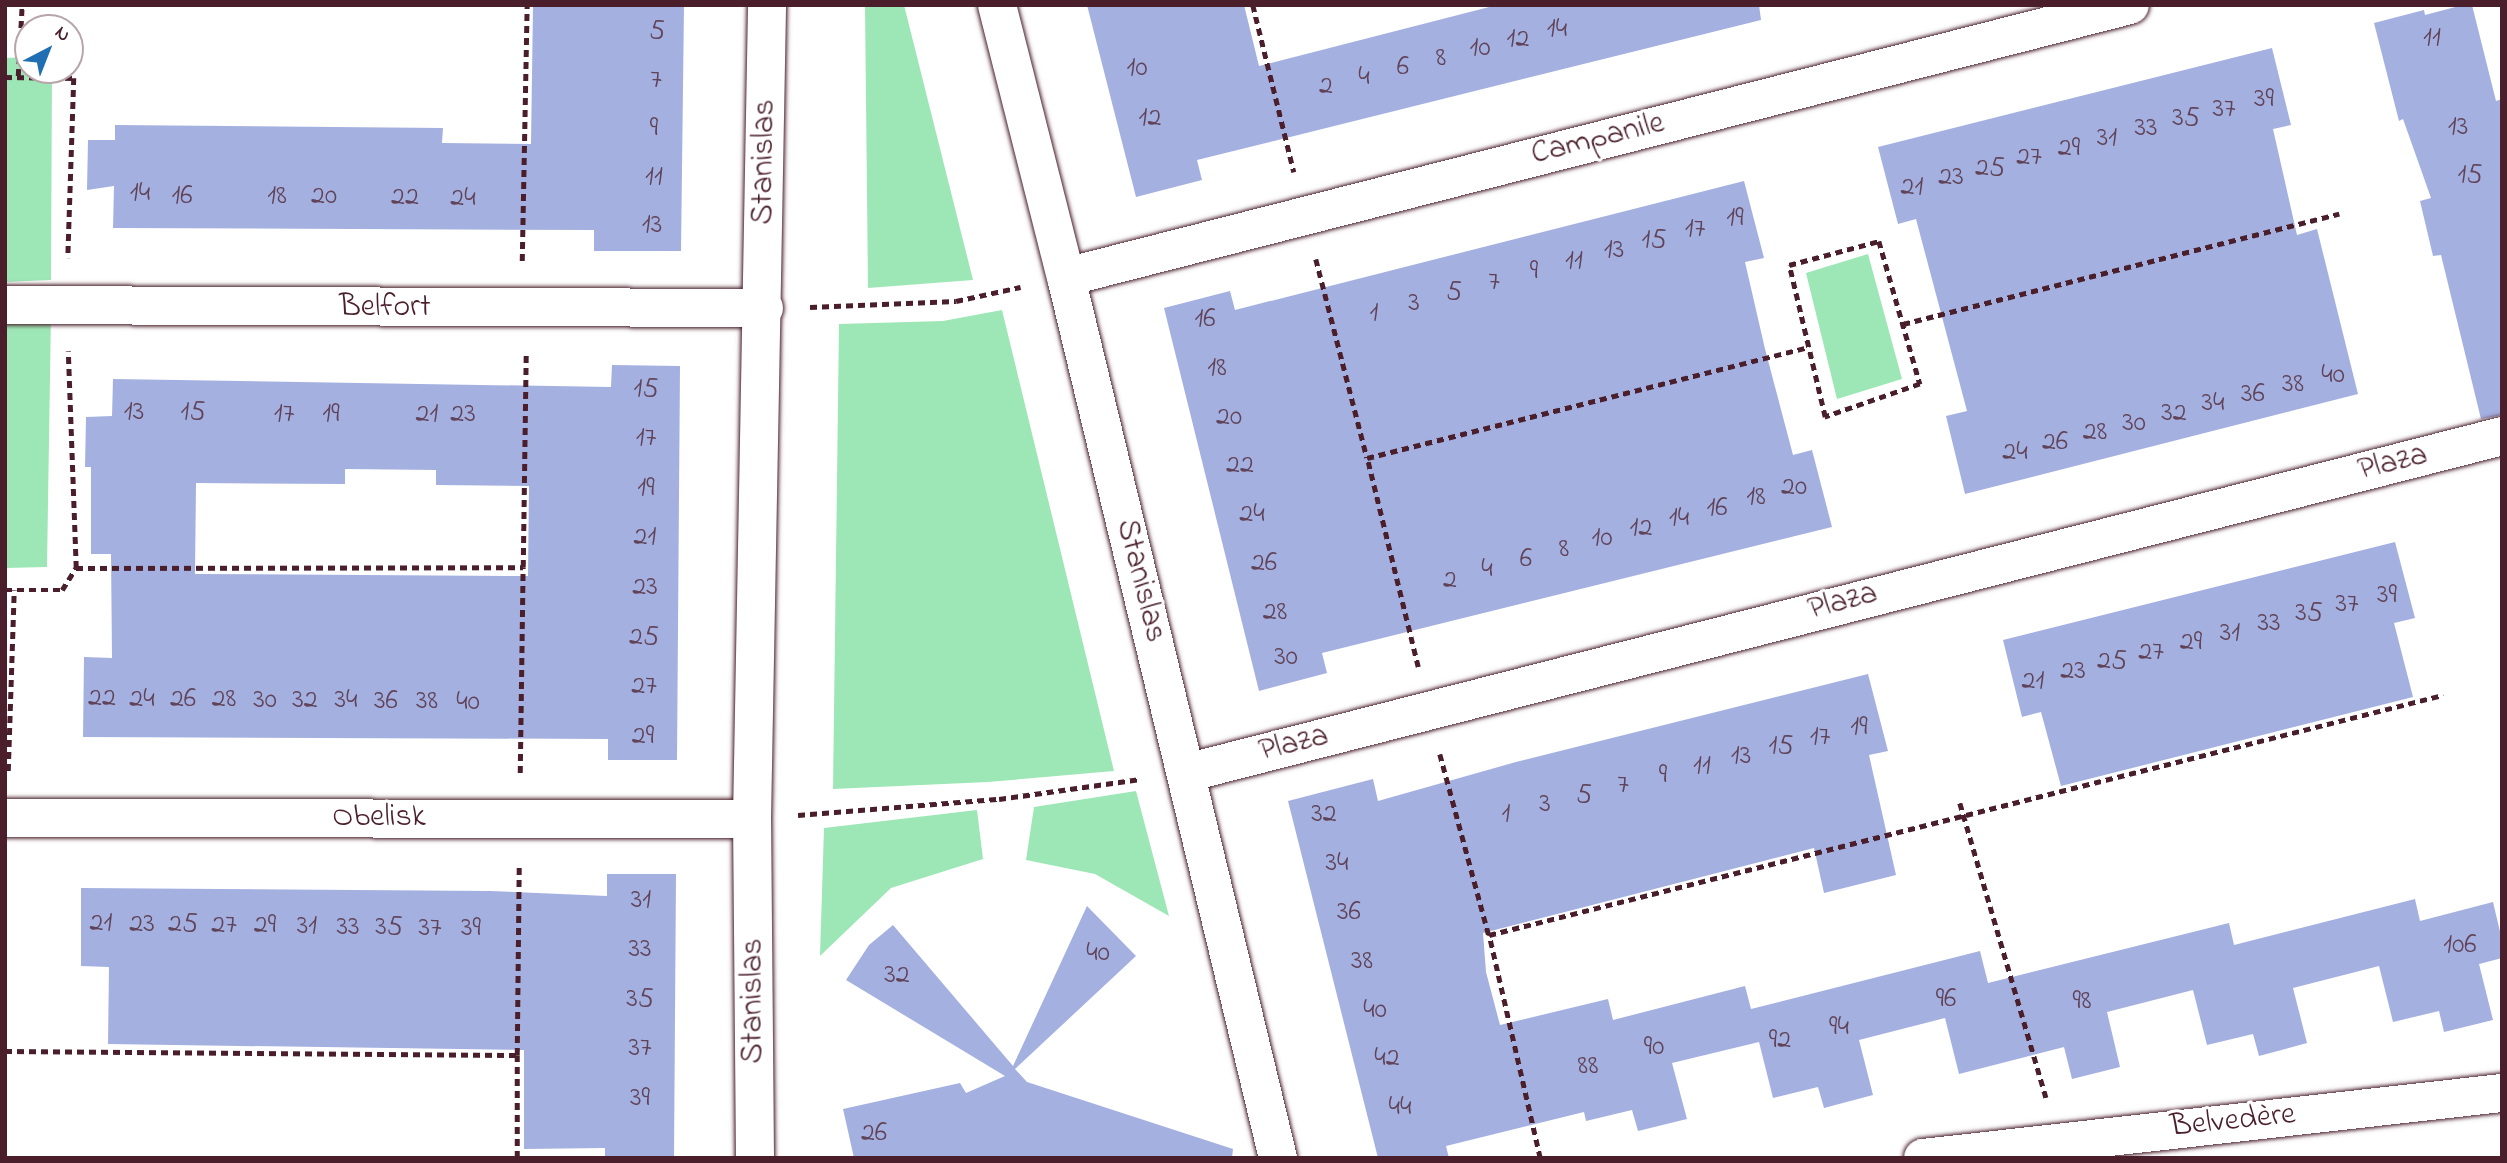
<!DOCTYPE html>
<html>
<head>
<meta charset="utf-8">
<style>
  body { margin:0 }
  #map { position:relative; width:2507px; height:1163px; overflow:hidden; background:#fff; font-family:"Indie Flower",sans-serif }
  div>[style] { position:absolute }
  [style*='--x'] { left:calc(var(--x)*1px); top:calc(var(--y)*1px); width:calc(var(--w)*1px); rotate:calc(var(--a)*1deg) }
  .green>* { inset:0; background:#9de7b6 }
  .building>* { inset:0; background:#a4b0e0 }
  .path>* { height:4.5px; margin-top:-2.25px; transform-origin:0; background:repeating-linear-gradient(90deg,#4a1f2b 0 7px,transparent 0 12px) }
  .roads { filter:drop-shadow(0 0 2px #4a1f2b) drop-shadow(0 0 2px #4a1f2b) }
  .minor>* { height:38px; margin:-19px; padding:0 19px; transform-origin:19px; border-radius:19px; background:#fff }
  span { translate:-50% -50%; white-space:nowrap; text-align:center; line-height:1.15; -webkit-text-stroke:6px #fff; paint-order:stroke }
  .number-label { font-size:28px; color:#604358 }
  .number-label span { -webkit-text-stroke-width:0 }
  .street-label { font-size:32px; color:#4a1f2b }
  .frame { position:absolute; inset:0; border:7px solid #4a1f2b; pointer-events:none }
  .north { position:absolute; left:14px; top:14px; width:70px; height:70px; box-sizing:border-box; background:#fff; border:2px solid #b7a5aa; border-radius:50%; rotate:42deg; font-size:19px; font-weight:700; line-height:28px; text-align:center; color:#4a1f2b }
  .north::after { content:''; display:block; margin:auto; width:24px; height:32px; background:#1f6fb2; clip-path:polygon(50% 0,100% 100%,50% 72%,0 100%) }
</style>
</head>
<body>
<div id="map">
  <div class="green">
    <div style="clip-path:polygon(865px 5px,904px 5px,973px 280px,868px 288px)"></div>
    <div style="clip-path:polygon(28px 57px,28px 70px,52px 70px,51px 280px,5px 282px,5px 58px)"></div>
    <div style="clip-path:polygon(1868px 254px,1902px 379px,1837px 399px,1806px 273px)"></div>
    <div style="clip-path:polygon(1002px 310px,1114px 771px,988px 782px,833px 789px,839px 324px,943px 321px)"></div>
    <div style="clip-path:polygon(5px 314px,51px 314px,47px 567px,5px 568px)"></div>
    <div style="clip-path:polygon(1136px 791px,1169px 916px,1095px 874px,1026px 860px,1034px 807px)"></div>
    <div style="clip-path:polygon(977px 810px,983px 859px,891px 888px,820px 956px,824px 828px)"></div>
  </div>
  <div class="building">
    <div style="clip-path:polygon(533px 5px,684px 5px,681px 251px,594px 251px,594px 230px,113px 228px,114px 186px,87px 190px,88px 140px,115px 140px,115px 125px,443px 128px,442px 143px,531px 144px)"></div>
    <div style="clip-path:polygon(1087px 5px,1244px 5px,1259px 66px,1497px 5px,1759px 5px,1761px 20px,1197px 160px,1202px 180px,1136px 197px)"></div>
    <div style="clip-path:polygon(2463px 5px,2472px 5px,2496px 101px,2502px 99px,2502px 415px,2481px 419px,2441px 255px,2433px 256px,2420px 201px,2431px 198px,2403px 119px,2399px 121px,2374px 23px,2424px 10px,2425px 15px)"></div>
    <div style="clip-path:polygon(2272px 48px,2291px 125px,2273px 129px,2297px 235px,2317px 229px,2358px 394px,1965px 494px,1946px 416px,1967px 411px,1916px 219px,1898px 224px,1878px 147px)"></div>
    <div style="clip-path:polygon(1744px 181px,1764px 258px,1745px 262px,1765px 349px,1793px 455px,1812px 450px,1832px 527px,1322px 653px,1327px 673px,1259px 691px,1164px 308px,1230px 291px,1235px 310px)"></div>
    <div style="clip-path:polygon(evenodd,612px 365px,680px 366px,677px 760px,608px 760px,608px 739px,83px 737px,84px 657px,112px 658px,111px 554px,91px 554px,91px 467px,85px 467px,86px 417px,112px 416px,113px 379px,611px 387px,612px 365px,345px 469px,436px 470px,436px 485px,529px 486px,528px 576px,195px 574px,196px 483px,345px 484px,345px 469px)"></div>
    <div style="clip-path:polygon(2395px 542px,2415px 618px,2394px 623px,2413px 697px,2061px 786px,2041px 712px,2022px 717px,2003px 640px)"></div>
    <div style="clip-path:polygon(1868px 674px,1888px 751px,1869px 755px,1896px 875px,1824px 893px,1814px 848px,1483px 933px,1486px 972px,1500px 1025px,1608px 999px,1613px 1020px,1745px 986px,1751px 1009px,1980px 951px,1988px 983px,2229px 923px,2234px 945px,2415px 899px,2420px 921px,2493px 902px,2502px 940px,2502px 958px,2479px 964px,2493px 1020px,2444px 1032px,2439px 1011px,2393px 1022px,2379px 966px,2293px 988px,2307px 1043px,2259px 1056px,2253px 1034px,2207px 1045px,2193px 990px,2107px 1012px,2120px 1067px,2072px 1079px,2064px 1047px,1959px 1074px,1945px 1018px,1859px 1040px,1873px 1095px,1824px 1108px,1818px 1087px,1773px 1098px,1759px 1042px,1672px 1063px,1687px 1119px,1638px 1131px,1632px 1110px,1586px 1121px,1584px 1112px,1446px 1146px,1449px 1158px,1378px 1158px,1288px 801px,1373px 779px,1378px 801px,1516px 762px)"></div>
    <div style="clip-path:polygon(607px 874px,676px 874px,674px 1158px,605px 1158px,605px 1148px,524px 1149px,524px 1050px,108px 1044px,109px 967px,81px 966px,81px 888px,490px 891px,607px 896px)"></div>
    <div style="clip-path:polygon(1087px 906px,1136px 956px,1015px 1069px,1027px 1082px,1233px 1149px,1232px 1158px,854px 1158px,843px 1109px,960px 1083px,966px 1093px,1005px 1076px,846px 980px,869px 945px,893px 925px,1013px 1066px)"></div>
  </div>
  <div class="path">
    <div style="--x:1253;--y:5;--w:172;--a:76.2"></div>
    <div style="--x:18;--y:76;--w:71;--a:-86.8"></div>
    <div style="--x:5;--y:77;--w:69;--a:0.8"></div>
    <div style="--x:74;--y:78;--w:180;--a:91.9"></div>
    <div style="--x:1879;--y:241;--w:149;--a:74"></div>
    <div style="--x:1920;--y:384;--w:101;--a:160.8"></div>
    <div style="--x:1825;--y:417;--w:156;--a:-103.3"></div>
    <div style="--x:1789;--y:265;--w:93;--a:-14.9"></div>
    <div style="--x:1316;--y:259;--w:205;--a:75.6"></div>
    <div style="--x:522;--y:261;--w:256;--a:-88.9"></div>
    <div style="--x:810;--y:307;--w:146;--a:-2.4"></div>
    <div style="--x:956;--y:301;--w:66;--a:-12.3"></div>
    <div style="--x:1903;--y:324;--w:450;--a:-14.2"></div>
    <div style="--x:76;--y:568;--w:447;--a:-0.1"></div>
    <div style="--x:523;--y:567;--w:213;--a:-89.2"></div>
    <div style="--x:5;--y:590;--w:57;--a:0"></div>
    <div style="--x:62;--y:590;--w:26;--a:-58"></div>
    <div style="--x:76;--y:568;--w:217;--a:-92.1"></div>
    <div style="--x:1418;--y:667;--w:215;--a:-103.7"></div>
    <div style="--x:1367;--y:458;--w:456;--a:-14.1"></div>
    <div style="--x:1440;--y:754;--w:188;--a:74.9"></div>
    <div style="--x:8;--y:771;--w:181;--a:-88.1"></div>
    <div style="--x:520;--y:773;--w:206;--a:-89.2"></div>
    <div style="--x:1960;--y:803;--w:307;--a:73.7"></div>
    <div style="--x:798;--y:815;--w:202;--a:-4.6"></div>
    <div style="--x:999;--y:799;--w:143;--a:-8"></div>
    <div style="--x:5;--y:1051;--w:512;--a:0.45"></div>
    <div style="--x:517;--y:1055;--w:190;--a:-89.4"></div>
    <div style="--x:517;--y:1158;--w:103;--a:-90"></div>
    <div style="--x:1540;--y:1158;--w:229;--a:-102.9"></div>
    <div style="--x:1489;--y:935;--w:984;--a:-14.12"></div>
  </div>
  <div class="roads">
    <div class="minor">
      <div style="--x:997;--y:5;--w:281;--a:75.8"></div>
      <div style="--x:1066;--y:277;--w:906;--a:76.47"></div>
      <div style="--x:1066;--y:277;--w:1098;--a:-14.34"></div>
      <div style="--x:5;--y:305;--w:759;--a:0.23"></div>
      <div style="--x:1186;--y:773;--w:1358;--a:-14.36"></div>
      <div style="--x:5;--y:818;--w:747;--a:0.08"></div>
      <div style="--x:755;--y:1158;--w:339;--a:-90.5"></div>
      <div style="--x:752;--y:819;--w:814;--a:-88.94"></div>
      <div style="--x:1923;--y:1158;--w:583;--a:-6.41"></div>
    </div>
  </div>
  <div class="number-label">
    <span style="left:1557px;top:30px">14</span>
    <span style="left:657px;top:32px">5</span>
    <span style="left:2432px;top:39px">11</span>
    <span style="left:1518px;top:40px">12</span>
    <span style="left:1480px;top:49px">10</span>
    <span style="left:1441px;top:59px">8</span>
    <span style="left:1403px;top:68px">6</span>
    <span style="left:1137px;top:69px">10</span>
    <span style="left:1364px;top:78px">4</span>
    <span style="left:656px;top:81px">7</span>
    <span style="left:1326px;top:87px">2</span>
    <span style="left:2264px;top:100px">39</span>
    <span style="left:2224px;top:110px">37</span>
    <span style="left:1150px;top:119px">12</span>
    <span style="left:2186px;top:119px">35</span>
    <span style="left:2458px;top:128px">13</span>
    <span style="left:654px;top:129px">9</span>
    <span style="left:2146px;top:129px">33</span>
    <span style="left:2107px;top:139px">31</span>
    <span style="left:2069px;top:149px">29</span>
    <span style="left:2029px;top:158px">27</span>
    <span style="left:1990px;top:169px">25</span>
    <span style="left:2470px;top:176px">15</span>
    <span style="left:654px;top:178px">11</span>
    <span style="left:1951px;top:178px">23</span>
    <span style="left:1912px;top:188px">21</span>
    <span style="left:140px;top:194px">14</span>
    <span style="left:182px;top:197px">16</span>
    <span style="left:277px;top:197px">18</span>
    <span style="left:324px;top:197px">20</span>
    <span style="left:405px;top:198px">22</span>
    <span style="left:463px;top:199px">24</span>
    <span style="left:1735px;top:219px">19</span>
    <span style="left:652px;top:226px">13</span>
    <span style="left:1695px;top:230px">17</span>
    <span style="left:1654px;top:241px">15</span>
    <span style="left:1614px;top:251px">13</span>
    <span style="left:1574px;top:262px">11</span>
    <span style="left:1534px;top:272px">9</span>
    <span style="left:1494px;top:283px">7</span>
    <span style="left:1454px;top:293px">5</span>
    <span style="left:1414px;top:304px">3</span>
    <span style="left:1374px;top:314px">1</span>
    <span style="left:1205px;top:320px">16</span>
    <span style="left:1217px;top:369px">18</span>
    <span style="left:2333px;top:376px">40</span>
    <span style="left:2293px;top:385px">38</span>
    <span style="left:646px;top:390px">15</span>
    <span style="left:2253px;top:395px">36</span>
    <span style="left:2213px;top:404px">34</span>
    <span style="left:134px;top:413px">13</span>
    <span style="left:193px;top:413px">15</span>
    <span style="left:2174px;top:414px">32</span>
    <span style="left:284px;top:415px">17</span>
    <span style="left:331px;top:415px">19</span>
    <span style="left:427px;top:415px">21</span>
    <span style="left:463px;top:415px">23</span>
    <span style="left:1229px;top:418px">20</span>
    <span style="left:2134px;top:424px">30</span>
    <span style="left:2095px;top:433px">28</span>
    <span style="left:646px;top:439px">17</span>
    <span style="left:2055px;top:443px">26</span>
    <span style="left:2015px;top:453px">24</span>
    <span style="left:1240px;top:466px">22</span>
    <span style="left:1794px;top:488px">20</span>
    <span style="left:646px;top:489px">19</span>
    <span style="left:1756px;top:498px">18</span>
    <span style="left:1717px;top:509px">16</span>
    <span style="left:1252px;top:515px">24</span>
    <span style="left:1679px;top:519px">14</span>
    <span style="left:1641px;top:529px">12</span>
    <span style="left:645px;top:538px">21</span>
    <span style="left:1602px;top:539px">10</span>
    <span style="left:1564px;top:550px">8</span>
    <span style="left:1526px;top:560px">6</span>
    <span style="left:1264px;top:564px">26</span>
    <span style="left:1487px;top:570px">4</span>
    <span style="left:1450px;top:581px">2</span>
    <span style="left:645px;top:588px">23</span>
    <span style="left:2387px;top:596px">39</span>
    <span style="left:2347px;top:605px">37</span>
    <span style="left:1275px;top:613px">28</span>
    <span style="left:2309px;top:614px">35</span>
    <span style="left:2269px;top:624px">33</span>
    <span style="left:2230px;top:634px">31</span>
    <span style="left:644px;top:638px">25</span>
    <span style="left:2191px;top:643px">29</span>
    <span style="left:2151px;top:653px">27</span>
    <span style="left:1286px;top:658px">30</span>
    <span style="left:2112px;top:662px">25</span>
    <span style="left:2073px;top:672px">23</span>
    <span style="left:2033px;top:682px">21</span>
    <span style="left:644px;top:687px">27</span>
    <span style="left:102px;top:699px">22</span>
    <span style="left:142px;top:700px">24</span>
    <span style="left:183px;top:700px">26</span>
    <span style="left:224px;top:700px">28</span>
    <span style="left:265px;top:701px">30</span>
    <span style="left:305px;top:701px">32</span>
    <span style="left:346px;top:701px">34</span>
    <span style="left:386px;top:702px">36</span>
    <span style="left:427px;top:702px">38</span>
    <span style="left:468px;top:703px">40</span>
    <span style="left:1859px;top:728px">19</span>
    <span style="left:643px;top:737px">29</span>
    <span style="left:1820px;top:738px">17</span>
    <span style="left:1781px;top:747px">15</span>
    <span style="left:1741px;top:757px">13</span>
    <span style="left:1702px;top:767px">11</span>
    <span style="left:1663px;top:776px">9</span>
    <span style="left:1623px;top:786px">7</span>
    <span style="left:1584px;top:796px">5</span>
    <span style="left:1545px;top:805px">3</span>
    <span style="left:1324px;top:815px">32</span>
    <span style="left:1506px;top:815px">1</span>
    <span style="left:1337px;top:864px">34</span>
    <span style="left:641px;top:901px">31</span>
    <span style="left:1349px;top:913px">36</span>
    <span style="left:101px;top:924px">21</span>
    <span style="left:142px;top:925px">23</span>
    <span style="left:183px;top:925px">25</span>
    <span style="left:224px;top:926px">27</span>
    <span style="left:265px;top:926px">29</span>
    <span style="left:307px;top:927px">31</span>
    <span style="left:348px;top:928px">33</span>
    <span style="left:389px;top:928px">35</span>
    <span style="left:430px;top:929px">37</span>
    <span style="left:471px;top:929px">39</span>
    <span style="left:2460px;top:946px">106</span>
    <span style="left:640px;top:950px">33</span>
    <span style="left:1098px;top:954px">40</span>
    <span style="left:1362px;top:962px">38</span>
    <span style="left:897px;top:976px">32</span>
    <span style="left:640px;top:1000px">35</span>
    <span style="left:1946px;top:1000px">96</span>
    <span style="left:2082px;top:1002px">98</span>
    <span style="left:1375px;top:1011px">40</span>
    <span style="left:1839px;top:1028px">94</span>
    <span style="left:1780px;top:1041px">92</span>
    <span style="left:1654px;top:1048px">90</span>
    <span style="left:640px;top:1049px">37</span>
    <span style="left:1387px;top:1059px">42</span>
    <span style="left:1588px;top:1067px">88</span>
    <span style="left:640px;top:1099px">39</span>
    <span style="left:1400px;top:1108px">44</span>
    <span style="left:874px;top:1134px">26</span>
  </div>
  <div class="street-label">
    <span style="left:1598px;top:140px;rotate:-14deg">Campanile</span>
    <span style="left:765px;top:162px;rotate:-89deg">Stanislas</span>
    <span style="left:385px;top:308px">Belfort</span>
    <span style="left:2393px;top:464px;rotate:-14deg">Plaza</span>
    <span style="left:1140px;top:581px;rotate:76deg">Stanislas</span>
    <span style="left:1843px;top:603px;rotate:-15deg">Plaza</span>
    <span style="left:1294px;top:745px;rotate:-14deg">Plaza</span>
    <span style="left:379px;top:818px">Obelisk</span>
    <span style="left:754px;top:1001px;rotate:-90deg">Stanislas</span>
    <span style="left:2233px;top:1122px;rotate:-6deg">Belvedère</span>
  </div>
  <div class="frame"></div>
  <div class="north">N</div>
</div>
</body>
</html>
